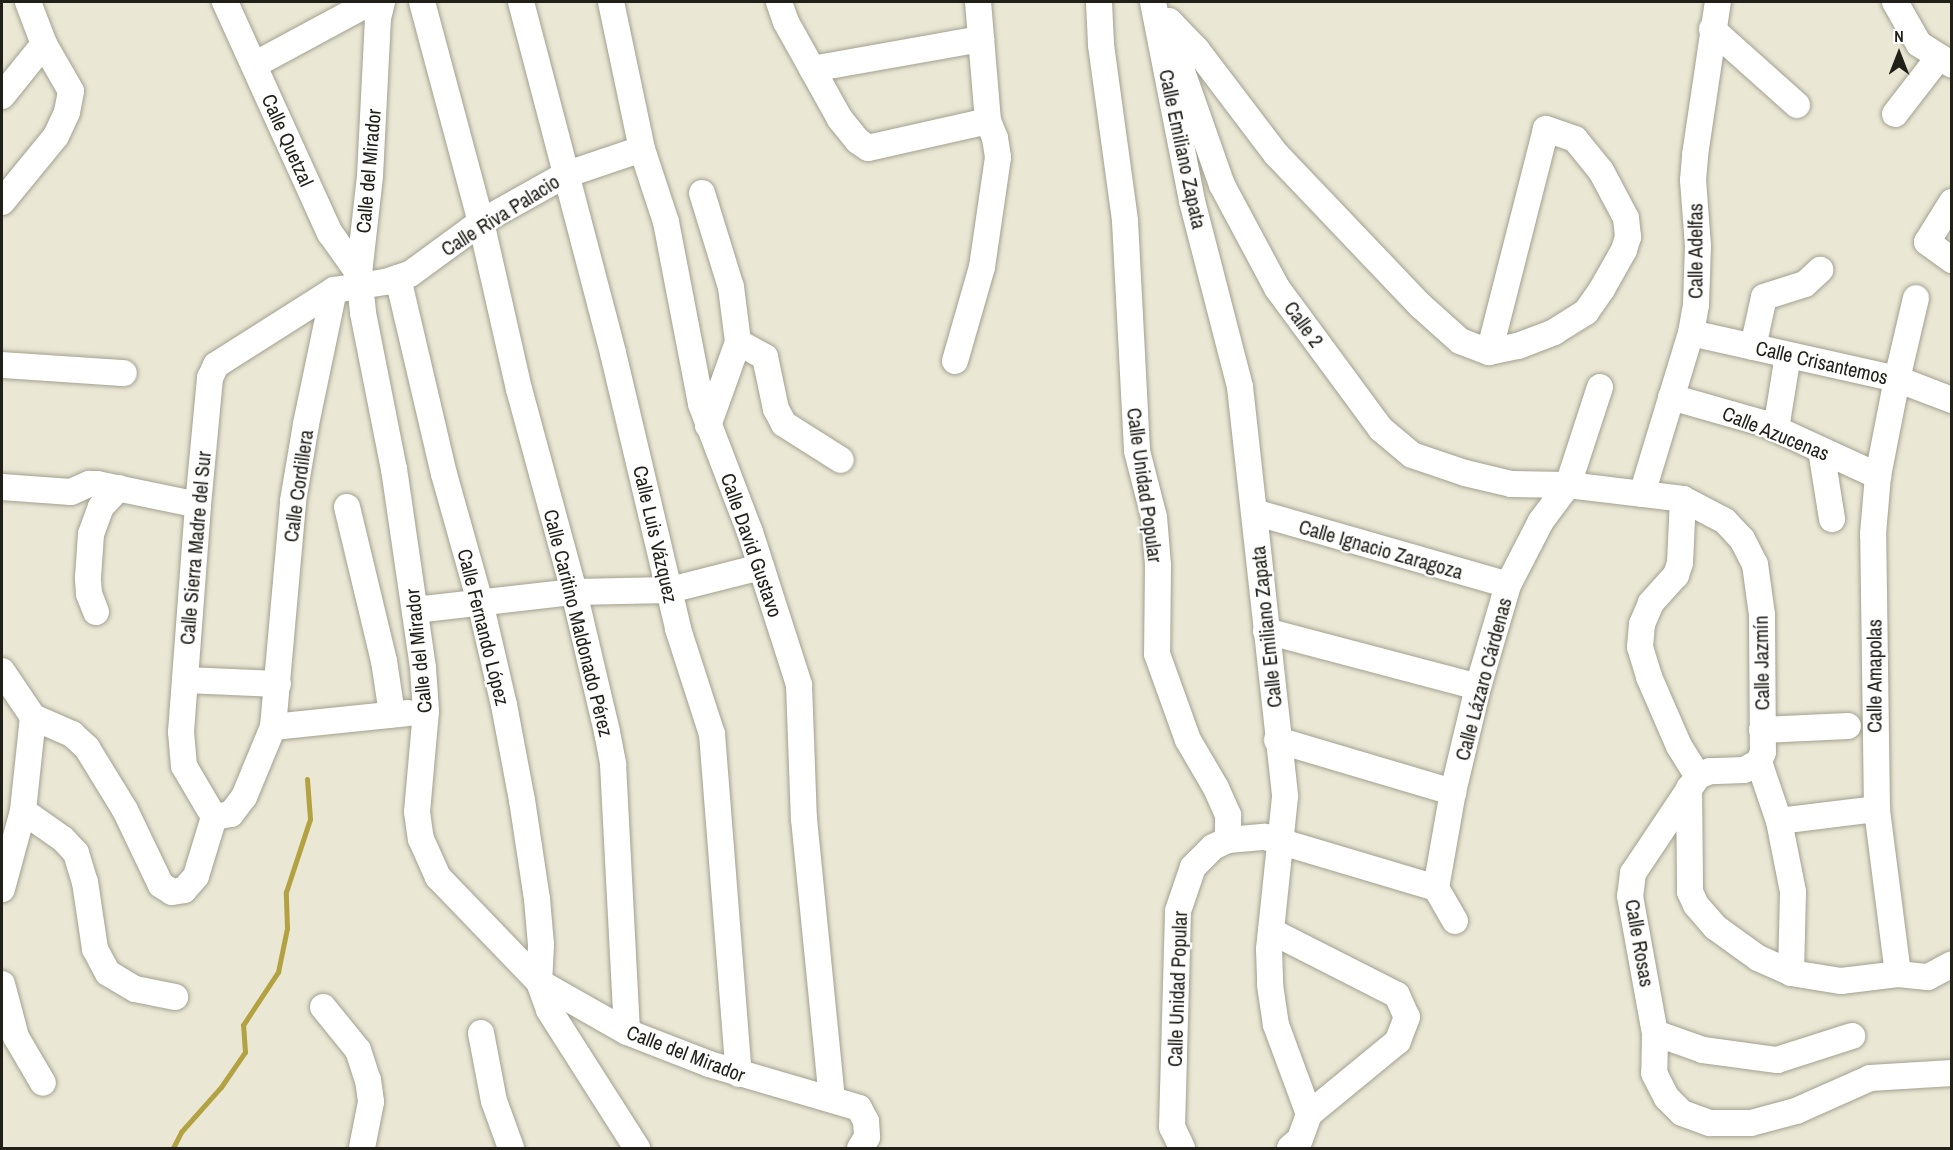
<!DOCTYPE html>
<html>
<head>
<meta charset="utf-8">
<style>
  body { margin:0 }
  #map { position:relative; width:1953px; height:1150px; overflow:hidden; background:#eae7d5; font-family:"Archivo Narrow",sans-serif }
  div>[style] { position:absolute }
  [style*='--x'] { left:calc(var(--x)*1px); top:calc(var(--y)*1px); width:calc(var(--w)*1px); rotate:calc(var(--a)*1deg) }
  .stream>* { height:5px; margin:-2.5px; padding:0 2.5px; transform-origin:2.5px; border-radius:2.5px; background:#b3a242 }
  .roads { filter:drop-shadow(0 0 2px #a3a08f) drop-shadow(0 0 2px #a3a08f) }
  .minor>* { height:26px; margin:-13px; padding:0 13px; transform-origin:13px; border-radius:13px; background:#fff }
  span { translate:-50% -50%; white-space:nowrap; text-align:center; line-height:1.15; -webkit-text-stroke:4.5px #fff; paint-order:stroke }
  .street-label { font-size:20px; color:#201f18 }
  .frame { position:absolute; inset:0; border:3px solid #201f18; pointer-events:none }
  .north { position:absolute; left:1869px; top:24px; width:60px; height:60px; -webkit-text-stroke:4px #fff; paint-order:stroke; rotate:0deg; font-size:16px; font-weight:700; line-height:24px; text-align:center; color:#201f18 }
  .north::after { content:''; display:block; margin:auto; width:21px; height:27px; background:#201f18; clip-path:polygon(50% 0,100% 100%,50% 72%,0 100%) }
</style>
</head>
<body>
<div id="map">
  <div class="stream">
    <div style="--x:173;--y:1148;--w:18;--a:-63"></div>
    <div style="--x:181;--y:1132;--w:60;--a:-48.4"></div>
    <div style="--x:221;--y:1087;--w:42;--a:-55.6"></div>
    <div style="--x:245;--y:1052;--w:27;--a:-94"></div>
    <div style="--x:243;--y:1025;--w:64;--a:-56.6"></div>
    <div style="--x:278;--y:972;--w:45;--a:-78.4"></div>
    <div style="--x:287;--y:928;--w:36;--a:-92"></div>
    <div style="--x:286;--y:892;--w:77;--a:-71.8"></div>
    <div style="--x:310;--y:819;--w:40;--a:-94.3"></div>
  </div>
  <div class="roads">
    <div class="minor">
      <div style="--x:225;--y:2;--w:254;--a:65.6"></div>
      <div style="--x:330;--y:233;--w:50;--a:54.7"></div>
      <div style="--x:382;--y:2;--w:16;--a:104"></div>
      <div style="--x:378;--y:18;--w:158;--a:92.9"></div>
      <div style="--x:370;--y:176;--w:99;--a:96.4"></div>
      <div style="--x:359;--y:274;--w:39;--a:84"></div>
      <div style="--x:363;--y:313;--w:159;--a:78.8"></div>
      <div style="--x:394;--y:469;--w:201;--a:81.7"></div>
      <div style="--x:423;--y:668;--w:43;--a:86"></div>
      <div style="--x:426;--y:711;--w:101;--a:95.1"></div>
      <div style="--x:417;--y:812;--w:27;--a:82"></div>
      <div style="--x:421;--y:839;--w:42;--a:65.9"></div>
      <div style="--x:438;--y:877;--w:146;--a:46.1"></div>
      <div style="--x:539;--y:982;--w:101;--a:29.6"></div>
      <div style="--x:627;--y:1032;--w:88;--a:21.3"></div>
      <div style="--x:709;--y:1064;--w:156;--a:16.3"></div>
      <div style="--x:859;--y:1108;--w:15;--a:62"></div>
      <div style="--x:866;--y:1121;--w:16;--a:86"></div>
      <div style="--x:867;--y:1137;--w:13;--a:122"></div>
      <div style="--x:422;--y:2;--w:228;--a:75"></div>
      <div style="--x:481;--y:222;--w:171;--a:77.2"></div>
      <div style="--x:519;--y:389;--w:210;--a:74.8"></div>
      <div style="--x:574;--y:592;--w:144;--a:76.7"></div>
      <div style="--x:607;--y:732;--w:33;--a:79"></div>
      <div style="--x:613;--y:764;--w:268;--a:87"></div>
      <div style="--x:521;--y:2;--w:363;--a:75.3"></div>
      <div style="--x:613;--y:353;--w:284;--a:76.7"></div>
      <div style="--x:678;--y:629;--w:110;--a:72.1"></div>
      <div style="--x:712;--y:734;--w:341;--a:85.5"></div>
      <div style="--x:611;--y:2;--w:150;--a:78.1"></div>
      <div style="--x:642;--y:149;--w:77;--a:71.8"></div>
      <div style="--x:666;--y:222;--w:185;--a:79.1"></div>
      <div style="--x:701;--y:404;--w:137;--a:69.1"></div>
      <div style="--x:750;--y:532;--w:161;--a:72.2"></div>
      <div style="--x:799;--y:685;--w:134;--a:87.9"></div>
      <div style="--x:804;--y:819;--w:281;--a:84.3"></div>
      <div style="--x:779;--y:2;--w:21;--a:71"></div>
      <div style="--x:786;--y:22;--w:111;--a:60.9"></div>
      <div style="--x:840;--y:119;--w:28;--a:51"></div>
      <div style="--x:858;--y:141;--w:12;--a:35"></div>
      <div style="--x:868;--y:148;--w:123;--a:-12.7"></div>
      <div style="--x:1099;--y:2;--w:43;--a:87.3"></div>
      <div style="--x:1101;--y:45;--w:178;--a:82.2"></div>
      <div style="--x:1125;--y:221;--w:230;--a:87"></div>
      <div style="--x:1137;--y:451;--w:68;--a:75.6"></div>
      <div style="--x:1154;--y:517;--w:48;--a:85.2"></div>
      <div style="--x:1158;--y:565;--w:89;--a:90.6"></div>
      <div style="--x:1157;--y:654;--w:91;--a:70.2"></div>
      <div style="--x:1188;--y:740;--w:56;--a:59.7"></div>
      <div style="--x:1216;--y:788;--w:30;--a:66"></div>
      <div style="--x:1228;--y:815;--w:25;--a:90"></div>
      <div style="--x:1153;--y:2;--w:203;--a:78.9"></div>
      <div style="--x:1192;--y:201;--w:192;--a:75.5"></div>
      <div style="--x:1240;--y:387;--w:412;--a:83.7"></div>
      <div style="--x:1285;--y:797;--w:153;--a:96"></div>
      <div style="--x:1269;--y:949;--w:36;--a:88"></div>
      <div style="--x:1270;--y:985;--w:40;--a:81.5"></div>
      <div style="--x:1276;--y:1025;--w:95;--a:69.7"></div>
      <div style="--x:1895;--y:2;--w:48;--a:60.3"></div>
      <div style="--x:1919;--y:44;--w:39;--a:32"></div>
      <div style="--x:1169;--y:21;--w:40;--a:46"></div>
      <div style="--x:1197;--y:50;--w:131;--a:52.8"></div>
      <div style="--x:1276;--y:154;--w:210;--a:46.4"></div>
      <div style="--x:1421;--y:306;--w:52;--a:41.9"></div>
      <div style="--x:1460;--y:341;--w:31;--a:21"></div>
      <div style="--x:1489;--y:352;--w:30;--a:-12"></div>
      <div style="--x:1518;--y:346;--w:39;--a:-21"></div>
      <div style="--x:1554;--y:332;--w:38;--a:-32"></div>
      <div style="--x:1586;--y:312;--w:28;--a:-55"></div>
      <div style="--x:1602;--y:289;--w:45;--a:-60.6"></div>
      <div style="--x:1624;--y:250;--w:14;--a:-73"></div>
      <div style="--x:1628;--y:237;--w:19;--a:-96"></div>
      <div style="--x:1626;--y:218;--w:53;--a:-118"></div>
      <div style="--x:1601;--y:171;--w:41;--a:-129.1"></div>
      <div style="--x:1575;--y:139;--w:31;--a:-161"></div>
      <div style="--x:1546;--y:129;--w:230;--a:104.3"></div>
      <div style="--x:1172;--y:24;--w:36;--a:81"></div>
      <div style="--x:1178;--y:60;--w:133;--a:70.6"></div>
      <div style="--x:1222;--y:185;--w:117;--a:61.9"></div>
      <div style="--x:1277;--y:288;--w:175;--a:53.6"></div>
      <div style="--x:1381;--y:429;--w:40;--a:40"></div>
      <div style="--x:1412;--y:455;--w:56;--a:18.8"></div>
      <div style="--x:1465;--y:473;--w:47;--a:13.4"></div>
      <div style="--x:1511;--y:484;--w:57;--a:1"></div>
      <div style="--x:1568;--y:485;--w:116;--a:6.9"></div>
      <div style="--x:1683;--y:499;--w:47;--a:27.6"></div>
      <div style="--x:1725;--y:521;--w:25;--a:47"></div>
      <div style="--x:1742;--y:539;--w:28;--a:63"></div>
      <div style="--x:1755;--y:564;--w:51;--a:82.2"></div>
      <div style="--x:1762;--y:615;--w:137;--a:89.6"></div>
      <div style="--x:1763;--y:752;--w:11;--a:112"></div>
      <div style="--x:1759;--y:762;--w:62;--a:71.3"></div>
      <div style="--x:1779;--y:821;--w:72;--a:78.8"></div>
      <div style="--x:1793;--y:892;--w:81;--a:91.4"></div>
      <div style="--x:1712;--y:29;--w:114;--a:41.8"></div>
      <div style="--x:254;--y:65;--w:131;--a:-28.3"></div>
      <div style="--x:812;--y:69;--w:172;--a:-10.1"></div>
      <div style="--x:2;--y:96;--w:67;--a:-51.1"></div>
      <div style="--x:1895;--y:114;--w:72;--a:-52.3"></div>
      <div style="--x:702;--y:193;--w:98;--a:72.9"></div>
      <div style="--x:731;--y:287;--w:55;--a:82.7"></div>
      <div style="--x:738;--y:342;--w:89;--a:109.7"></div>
      <div style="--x:2;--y:202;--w:85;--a:-50.7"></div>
      <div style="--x:56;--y:136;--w:26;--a:-65"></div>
      <div style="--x:67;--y:112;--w:21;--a:-79"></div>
      <div style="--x:71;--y:91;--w:54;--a:-119.9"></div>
      <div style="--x:44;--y:44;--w:45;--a:-110.9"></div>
      <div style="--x:1952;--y:202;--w:47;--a:122"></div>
      <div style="--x:1927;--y:242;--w:31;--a:36"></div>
      <div style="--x:398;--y:278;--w:201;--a:76.8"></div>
      <div style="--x:444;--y:474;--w:133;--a:74.3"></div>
      <div style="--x:480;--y:602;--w:106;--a:76.9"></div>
      <div style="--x:504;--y:705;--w:97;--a:79.3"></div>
      <div style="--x:522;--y:800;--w:100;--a:81.4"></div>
      <div style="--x:537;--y:899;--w:46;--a:85"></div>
      <div style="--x:541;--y:945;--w:37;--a:93"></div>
      <div style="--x:539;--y:982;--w:30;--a:70"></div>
      <div style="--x:549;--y:1010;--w:164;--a:57.5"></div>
      <div style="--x:1691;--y:333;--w:211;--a:12.6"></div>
      <div style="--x:1897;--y:379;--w:59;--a:20.9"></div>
      <div style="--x:738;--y:342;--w:31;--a:29"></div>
      <div style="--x:765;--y:357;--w:53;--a:78.1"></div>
      <div style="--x:776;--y:409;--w:17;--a:62"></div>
      <div style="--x:784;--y:424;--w:67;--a:32.3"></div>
      <div style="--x:1753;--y:347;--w:51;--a:-77.6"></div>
      <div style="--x:1764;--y:297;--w:43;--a:-17.6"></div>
      <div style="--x:1805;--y:284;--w:21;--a:-43"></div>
      <div style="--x:955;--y:361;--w:98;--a:-74"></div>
      <div style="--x:982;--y:267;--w:111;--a:-81.7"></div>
      <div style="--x:998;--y:157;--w:19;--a:-99"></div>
      <div style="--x:995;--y:138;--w:18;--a:-112"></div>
      <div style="--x:988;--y:121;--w:119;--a:-94.8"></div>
      <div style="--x:2;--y:365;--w:122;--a:3.8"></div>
      <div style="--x:1671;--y:397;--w:96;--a:15.8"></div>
      <div style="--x:1763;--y:423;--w:127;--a:24.7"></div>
      <div style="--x:1776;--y:429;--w:75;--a:-80.8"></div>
      <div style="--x:1821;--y:450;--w:70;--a:80.9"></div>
      <div style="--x:2;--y:487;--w:69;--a:4.1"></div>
      <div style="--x:71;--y:492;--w:20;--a:-24"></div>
      <div style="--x:89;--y:484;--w:8;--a:0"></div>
      <div style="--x:97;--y:484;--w:103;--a:11.7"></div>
      <div style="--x:1642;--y:494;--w:168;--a:-73.1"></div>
      <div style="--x:1691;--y:333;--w:28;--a:-80"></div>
      <div style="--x:1696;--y:305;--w:59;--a:-88.1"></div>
      <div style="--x:1698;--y:246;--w:66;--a:-94.3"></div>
      <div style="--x:1693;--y:180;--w:25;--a:-85"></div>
      <div style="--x:1695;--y:155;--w:155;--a:-81.5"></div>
      <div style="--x:1683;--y:499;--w:64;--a:92.7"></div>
      <div style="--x:1680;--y:563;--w:13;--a:108"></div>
      <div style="--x:1676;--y:575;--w:38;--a:132"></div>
      <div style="--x:1651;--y:603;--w:23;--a:113"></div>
      <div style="--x:1642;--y:624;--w:23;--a:95"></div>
      <div style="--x:1640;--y:647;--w:31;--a:73"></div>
      <div style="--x:1649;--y:677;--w:75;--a:66.5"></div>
      <div style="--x:1679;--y:746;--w:36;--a:58"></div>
      <div style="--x:347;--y:507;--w:158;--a:76.5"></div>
      <div style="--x:384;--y:661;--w:54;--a:81.4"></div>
      <div style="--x:1254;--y:512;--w:264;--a:16"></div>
      <div style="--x:415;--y:610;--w:160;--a:-6.5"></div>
      <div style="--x:574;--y:592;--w:96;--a:-1.2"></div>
      <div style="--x:670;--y:590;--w:94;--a:-14.2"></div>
      <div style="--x:96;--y:612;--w:19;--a:-111"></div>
      <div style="--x:89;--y:594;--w:16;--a:-94"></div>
      <div style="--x:88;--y:578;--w:44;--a:-86.1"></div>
      <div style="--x:91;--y:534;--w:29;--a:-70"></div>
      <div style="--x:101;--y:507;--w:26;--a:-47"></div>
      <div style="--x:1266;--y:631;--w:219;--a:14.8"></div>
      <div style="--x:2;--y:671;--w:55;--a:56"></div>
      <div style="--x:33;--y:717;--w:95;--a:96.1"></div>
      <div style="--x:23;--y:811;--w:81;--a:105.1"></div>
      <div style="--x:185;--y:680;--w:93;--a:2.5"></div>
      <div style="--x:33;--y:717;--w:43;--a:23.6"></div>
      <div style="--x:72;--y:734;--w:21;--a:43"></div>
      <div style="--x:87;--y:748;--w:73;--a:58.5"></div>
      <div style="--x:125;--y:810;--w:83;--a:64.4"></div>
      <div style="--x:161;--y:885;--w:13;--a:32"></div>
      <div style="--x:172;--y:892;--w:12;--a:-9"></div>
      <div style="--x:184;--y:890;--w:18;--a:-49"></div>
      <div style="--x:196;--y:876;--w:62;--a:-73"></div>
      <div style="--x:273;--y:727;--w:136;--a:-5.9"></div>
      <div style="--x:1762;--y:730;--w:86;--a:-2.7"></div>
      <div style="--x:1277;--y:740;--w:184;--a:16.5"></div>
      <div style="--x:1759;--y:762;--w:17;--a:152"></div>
      <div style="--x:1744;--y:770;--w:34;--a:178"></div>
      <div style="--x:1710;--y:771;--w:13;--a:157"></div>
      <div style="--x:1698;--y:776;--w:117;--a:123.8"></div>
      <div style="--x:1633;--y:873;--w:23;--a:97"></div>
      <div style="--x:1630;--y:896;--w:140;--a:79.7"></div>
      <div style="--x:1655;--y:1034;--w:39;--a:91"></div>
      <div style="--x:1654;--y:1073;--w:28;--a:63"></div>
      <div style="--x:1667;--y:1098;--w:21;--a:45"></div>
      <div style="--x:1682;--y:1113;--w:30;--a:20"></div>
      <div style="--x:1710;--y:1123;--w:41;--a:0"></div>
      <div style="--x:1751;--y:1123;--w:47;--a:-14.9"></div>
      <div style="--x:1796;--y:1111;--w:81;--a:-24"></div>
      <div style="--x:1870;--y:1078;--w:82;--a:-3.5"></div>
      <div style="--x:1689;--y:788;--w:104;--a:89.4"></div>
      <div style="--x:1690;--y:892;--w:14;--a:65"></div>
      <div style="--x:1696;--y:905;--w:29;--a:49"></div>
      <div style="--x:1715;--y:927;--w:53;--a:35.8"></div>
      <div style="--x:1758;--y:958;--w:36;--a:24"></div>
      <div style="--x:1791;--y:973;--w:51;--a:9.1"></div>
      <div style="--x:1841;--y:981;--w:57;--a:-7"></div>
      <div style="--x:1898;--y:974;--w:30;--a:6"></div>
      <div style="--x:1928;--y:977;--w:27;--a:-28"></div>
      <div style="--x:23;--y:811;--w:49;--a:35"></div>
      <div style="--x:63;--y:839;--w:19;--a:47"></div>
      <div style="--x:76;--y:853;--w:30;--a:73"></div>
      <div style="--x:85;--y:882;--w:68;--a:81.5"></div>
      <div style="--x:95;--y:949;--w:27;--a:62"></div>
      <div style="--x:108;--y:973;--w:31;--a:31"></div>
      <div style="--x:135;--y:989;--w:41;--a:11.3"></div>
      <div style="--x:214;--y:817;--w:59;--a:-120.5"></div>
      <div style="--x:184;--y:766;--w:34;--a:-95"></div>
      <div style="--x:181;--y:732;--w:228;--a:-85.7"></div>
      <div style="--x:198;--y:505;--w:128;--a:-84.6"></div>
      <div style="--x:210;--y:378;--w:14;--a:-65"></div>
      <div style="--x:216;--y:365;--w:140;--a:-32.4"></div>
      <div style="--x:334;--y:290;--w:52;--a:-8.9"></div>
      <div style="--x:385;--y:282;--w:26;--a:-18"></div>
      <div style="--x:410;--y:274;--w:88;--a:-36.2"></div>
      <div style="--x:481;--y:222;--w:96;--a:-29.2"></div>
      <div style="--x:565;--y:175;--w:81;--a:-18.7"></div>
      <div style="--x:214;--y:817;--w:17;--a:-10"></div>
      <div style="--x:231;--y:814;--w:21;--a:-53"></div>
      <div style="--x:244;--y:797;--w:76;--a:-67.5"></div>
      <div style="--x:273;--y:727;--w:227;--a:-84.9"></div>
      <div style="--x:293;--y:501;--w:78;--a:-80.4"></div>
      <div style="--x:306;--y:424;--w:137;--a:-78.2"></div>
      <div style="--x:1779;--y:821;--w:99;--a:-7"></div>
      <div style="--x:1436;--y:888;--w:97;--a:-80"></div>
      <div style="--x:1453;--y:792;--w:108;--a:-76.6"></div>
      <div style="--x:1478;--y:687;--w:106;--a:-73.6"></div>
      <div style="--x:1508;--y:585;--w:72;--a:-62.7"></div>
      <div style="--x:1541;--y:521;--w:45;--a:-53.1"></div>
      <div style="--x:1568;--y:485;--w:103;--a:-71.9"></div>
      <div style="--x:1436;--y:888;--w:38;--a:60"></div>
      <div style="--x:1271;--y:931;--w:141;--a:26.9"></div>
      <div style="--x:1397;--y:995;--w:24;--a:66"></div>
      <div style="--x:1407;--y:1017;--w:26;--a:111"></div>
      <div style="--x:1398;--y:1041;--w:115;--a:140.6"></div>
      <div style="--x:1898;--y:974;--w:166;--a:-97.3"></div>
      <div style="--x:1877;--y:809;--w:275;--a:-90.8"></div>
      <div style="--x:1873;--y:534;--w:58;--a:-85.1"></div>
      <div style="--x:1878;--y:476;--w:99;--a:-78.9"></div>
      <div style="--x:1897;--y:379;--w:83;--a:-76.8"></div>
      <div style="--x:2;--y:984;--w:55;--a:75.2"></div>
      <div style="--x:16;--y:1037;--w:53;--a:59.6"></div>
      <div style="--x:323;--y:1007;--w:55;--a:50.9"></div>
      <div style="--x:358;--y:1050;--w:32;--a:72"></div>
      <div style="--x:368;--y:1080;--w:22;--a:82"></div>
      <div style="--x:371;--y:1102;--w:47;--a:101.1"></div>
      <div style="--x:481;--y:1033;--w:69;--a:79.2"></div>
      <div style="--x:494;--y:1101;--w:50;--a:70.1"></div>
      <div style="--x:1655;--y:1033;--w:51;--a:19.5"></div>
      <div style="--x:1703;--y:1050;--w:75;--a:7.7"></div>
      <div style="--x:1777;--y:1060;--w:79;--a:-17.7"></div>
      <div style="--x:1182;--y:1148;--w:23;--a:-115"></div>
      <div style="--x:1172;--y:1127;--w:216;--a:-88.4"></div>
      <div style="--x:1178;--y:911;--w:46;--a:-71.2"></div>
      <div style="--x:1193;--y:867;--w:28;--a:-45"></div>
      <div style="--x:1213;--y:847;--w:17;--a:-25"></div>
      <div style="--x:1228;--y:840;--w:37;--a:-5"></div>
      <div style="--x:1265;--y:837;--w:178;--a:16.6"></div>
      <div style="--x:1290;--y:1148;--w:13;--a:-42"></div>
      <div style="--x:1300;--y:1139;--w:27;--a:-70"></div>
    </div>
  </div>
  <div class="street-label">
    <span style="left:288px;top:140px;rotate:66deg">Calle Quetzal</span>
    <span style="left:1183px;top:149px;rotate:78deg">Calle Emiliano Zapata</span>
    <span style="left:368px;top:171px;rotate:-85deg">Calle del Mirador</span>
    <span style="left:500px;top:215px;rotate:-32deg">Calle Riva Palacio</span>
    <span style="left:1695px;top:251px;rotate:-90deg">Calle Adelfas</span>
    <span style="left:1304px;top:324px;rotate:54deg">Calle 2</span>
    <span style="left:1822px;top:362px;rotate:13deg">Calle Crisantemos</span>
    <span style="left:1776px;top:433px;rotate:22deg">Calle Azucenas</span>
    <span style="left:1145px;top:485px;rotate:82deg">Calle Unidad Popular</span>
    <span style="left:298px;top:486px;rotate:-82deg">Calle Cordillera</span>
    <span style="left:656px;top:534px;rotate:77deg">Calle Luis Vázquez</span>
    <span style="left:752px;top:545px;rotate:71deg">Calle David Gustavo</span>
    <span style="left:195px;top:548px;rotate:-85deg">Calle Sierra Madre del Sur</span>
    <span style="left:1381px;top:549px;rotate:16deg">Calle Ignacio Zaragoza</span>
    <span style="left:579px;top:623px;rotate:76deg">Calle Caritino Maldonado Pérez</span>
    <span style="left:484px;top:627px;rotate:76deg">Calle Fernando López</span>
    <span style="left:1266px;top:627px;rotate:-96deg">Calle Emiliano Zapata</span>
    <span style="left:418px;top:651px;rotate:-96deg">Calle del Mirador</span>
    <span style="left:1761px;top:663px;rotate:-91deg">Calle Jazmín</span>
    <span style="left:1874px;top:676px;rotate:-90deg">Calle Amapolas</span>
    <span style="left:1483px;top:679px;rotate:-75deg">Calle Lázaro Cárdenas</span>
    <span style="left:1640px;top:943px;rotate:80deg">Calle Rosas</span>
    <span style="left:1177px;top:989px;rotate:-88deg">Calle Unidad Popular</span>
    <span style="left:686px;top:1053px;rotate:21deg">Calle del Mirador</span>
  </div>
  <div class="frame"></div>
  <div class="north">N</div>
</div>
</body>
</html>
